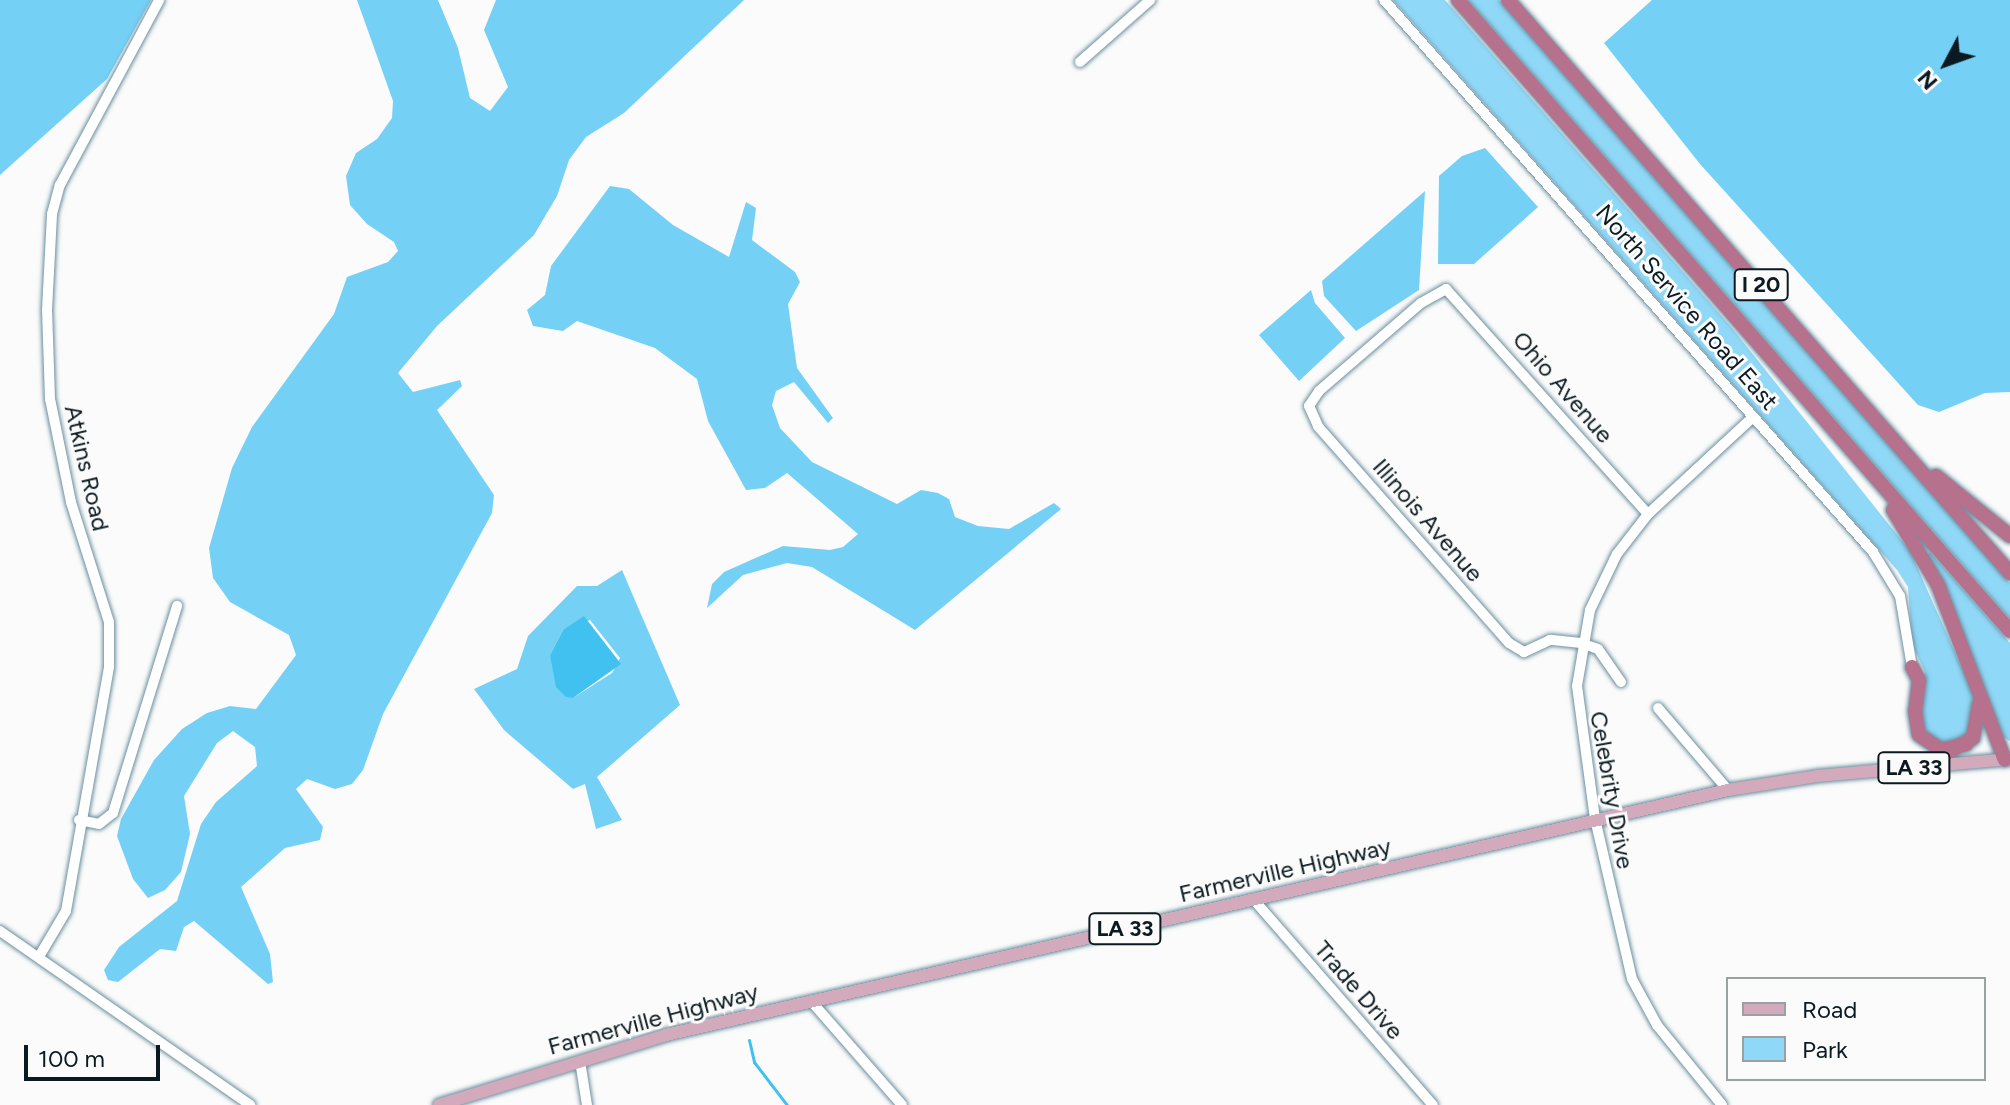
<!DOCTYPE html>
<html>
<head>
<meta charset="utf-8">
<style>
  body { margin:0 }
  #map { position:relative; width:2010px; height:1105px; overflow:hidden; background:#fbfbfb; font-family:Figtree,sans-serif }
  div>[style] { position:absolute }
  [style*='--x'] { left:calc(var(--x)*1px); top:calc(var(--y)*1px); width:calc(var(--w)*1px); rotate:calc(var(--a)*1deg) }
  .green>* { inset:0; background:#90d8f8 }
  .forest>* { inset:0; background:#75d0f6 }
  .water>* { inset:0; background:#40c1f0 }
  .stream>* { height:3px; margin:-1.5px; padding:0 1.5px; transform-origin:1.5px; border-radius:1.5px; background:#40c1f0 }
  .roads { filter:drop-shadow(0 0 2px #6b8f9f) drop-shadow(0 0 2px #6b8f9f) }
  .minor>* { height:10px; margin:-5px; padding:0 5px; transform-origin:5px; border-radius:5px; background:#fff }
  .major>* { height:12px; margin:-6px; padding:0 6px; transform-origin:6px; border-radius:6px; background:#d3aabb }
  .highway>* { height:14px; margin:-7px; padding:0 7px; transform-origin:7px; border-radius:7px; background:#b6728d }
  span { translate:-50% -50%; white-space:nowrap; text-align:center; line-height:1.15; -webkit-text-stroke:6px #fbfbfb; paint-order:stroke }
  .shield-label span { padding:2px 6px; background:#fbfbfb; border:2px solid; border-radius:6px; -webkit-text-stroke-width:0 }
  .shield-label { font-size:22px; color:#0b1a20; font-weight:700 }
  .street-label { font-size:24px; color:#0b1a20 }
  .legend { position:absolute; left:1726px; top:977px; width:260px; height:104px; box-sizing:border-box; background:#fbfbfb; border:2px solid #9ba1a3; margin:0; padding:10px 14px; list-style:none; font-size:24px; color:#0b1a20 }
  .legend li { display:flex; align-items:center; gap:16px; height:40px }
  .legend b { width:40px; border:2px solid #9ba1a3 }
  .north { position:absolute; left:1906px; top:24px; width:80px; height:80px; -webkit-text-stroke:6px #fbfbfb; paint-order:stroke; rotate:229deg; font-size:22px; font-weight:700; line-height:32px; text-align:center; color:#0b1a20 }
  .north::after { content:''; display:block; margin:auto; width:28px; height:36px; background:#0b1a20; clip-path:polygon(50% 0,100% 100%,50% 72%,0 100%) }
  .scale { position:absolute; left:24px; top:1045px; width:136px; height:36px; box-sizing:border-box; border:4px solid #0b1a20; border-top:0; padding-left:10px; font-size:24px; line-height:28px; white-space:nowrap; color:#0b1a20; -webkit-text-stroke:6px #fbfbfb; paint-order:stroke }
</style>
</head>
<body>
<div id="map">
  <div class="green">
    <div style="clip-path:polygon(1393px 0,1445px 0,1732px 328px,1910px 551px,1976px 700px,1973px 728px,1953px 746px,1928px 742px,1918px 706px,1925px 672px,1912px 644px,1908px 587px,1897px 570px)"></div>
    <div style="clip-path:polygon(1468px 0,1499px 0,1618px 135px,2010px 583px,2010px 619px)"></div>
    <div style="clip-path:polygon(1930px 552px,2010px 643px,2010px 741px,2001px 736px,1927px 555px)"></div>
  </div>
  <div class="forest">
    <div style="clip-path:polygon(0 0,151px 0,107px 79px,0 175px)"></div>
    <div style="clip-path:polygon(357px 0,438px 0,458px 48px,470px 98px,490px 111px,508px 87px,484px 30px,496px 0,744px 0,624px 113px,586px 137px,569px 160px,557px 196px,534px 235px,437px 326px,398px 373px,413px 392px,460px 380px,462px 386px,437px 410px,494px 495px,492px 513px,383px 714px,363px 770px,352px 784px,335px 789px,307px 779px,296px 789px,323px 827px,320px 840px,285px 848px,241px 887px,270px 954px,273px 982px,268px 984px,194px 921px,184px 927px,176px 951px,160px 949px,118px 982px,108px 980px,104px 970px,119px 947px,177px 901px,201px 824px,216px 802px,257px 766px,255px 747px,233px 731px,217px 743px,184px 796px,190px 834px,181px 872px,165px 890px,148px 898px,133px 879px,117px 836px,121px 819px,154px 760px,182px 729px,207px 713px,230px 706px,256px 709px,296px 655px,289px 635px,230px 602px,213px 578px,209px 548px,232px 468px,252px 427px,334px 314px,347px 277px,388px 262px,398px 251px,394px 242px,367px 224px,350px 205px,346px 176px,356px 153px,377px 139px,392px 118px,393px 101px)"></div>
    <div style="clip-path:polygon(1652px 0,2010px 0,2010px 392px,1985px 393px,1939px 412px,1918px 405px,1700px 164px,1604px 43px)"></div>
    <div style="clip-path:polygon(1485px 148px,1538px 207px,1474px 264px,1438px 264px,1439px 176px,1462px 156px)"></div>
    <div style="clip-path:polygon(610px 186px,629px 189px,673px 225px,729px 257px,746px 202px,756px 208px,752px 240px,795px 272px,800px 282px,788px 304px,797px 368px,833px 418px,828px 423px,794px 382px,776px 391px,772px 405px,780px 428px,812px 462px,897px 504px,921px 490px,938px 493px,949px 499px,955px 517px,978px 526px,1009px 529px,1054px 503px,1061px 509px,915px 630px,812px 567px,787px 563px,743px 575px,707px 608px,712px 584px,724px 572px,783px 546px,830px 550px,843px 547px,858px 534px,787px 473px,765px 488px,746px 490px,708px 421px,697px 379px,655px 348px,577px 321px,563px 331px,533px 326px,527px 310px,545px 295px,551px 266px)"></div>
    <div style="clip-path:polygon(1425px 191px,1419px 290px,1356px 331px,1324px 296px,1322px 281px)"></div>
    <div style="clip-path:polygon(1311px 290px,1315px 303px,1345px 338px,1299px 381px,1259px 335px)"></div>
    <div style="clip-path:polygon(evenodd,622px 570px,680px 705px,597px 777px,622px 820px,596px 829px,585px 784px,573px 789px,504px 730px,474px 689px,517px 669px,528px 636px,577px 586px,597px 586px,622px 570px,590px 620px,620px 658px,612px 673px,573px 698px,550px 655px,563px 630px,590px 620px)"></div>
  </div>
  <div class="water">
    <div style="clip-path:polygon(584px 616px,621px 664px,573px 698px,566px 697px,556px 687px,550px 655px,563px 630px)"></div>
  </div>
  <div class="stream">
    <div style="--x:749;--y:1040;--w:23;--a:77"></div>
    <div style="--x:754;--y:1062;--w:54;--a:52.5"></div>
  </div>
  <div class="roads">
    <div class="minor">
      <div style="--x:1384;--y:0;--w:737;--a:48.46"></div>
      <div style="--x:1873;--y:552;--w:52;--a:58.5"></div>
      <div style="--x:1900;--y:596;--w:72;--a:80.4"></div>
      <div style="--x:1080;--y:62;--w:94;--a:-41.5"></div>
      <div style="--x:1621;--y:682;--w:40;--a:-124.9"></div>
      <div style="--x:1598;--y:649;--w:18;--a:-161"></div>
      <div style="--x:1581;--y:643;--w:31;--a:-174"></div>
      <div style="--x:1550;--y:640;--w:29;--a:155"></div>
      <div style="--x:1524;--y:652;--w:17;--a:-149"></div>
      <div style="--x:1509;--y:643;--w:289;--a:-131.4"></div>
      <div style="--x:1318;--y:426;--w:22;--a:-114"></div>
      <div style="--x:1309;--y:406;--w:18;--a:-56"></div>
      <div style="--x:1319;--y:391;--w:135;--a:-40.8"></div>
      <div style="--x:1421;--y:303;--w:29;--a:-29"></div>
      <div style="--x:1446;--y:289;--w:302;--a:48.1"></div>
      <div style="--x:1658;--y:708;--w:108;--a:49.5"></div>
      <div style="--x:79;--y:820;--w:20;--a:11"></div>
      <div style="--x:99;--y:824;--w:18;--a:-38"></div>
      <div style="--x:113;--y:813;--w:217;--a:-72.8"></div>
      <div style="--x:1254;--y:900;--w:272;--a:48.9"></div>
      <div style="--x:0;--y:931;--w:305;--a:34.8"></div>
      <div style="--x:40;--y:955;--w:51;--a:-59.4"></div>
      <div style="--x:66;--y:911;--w:249;--a:-80"></div>
      <div style="--x:109;--y:666;--w:44;--a:-90"></div>
      <div style="--x:109;--y:622;--w:126;--a:-107.6"></div>
      <div style="--x:71;--y:502;--w:105;--a:-101.5"></div>
      <div style="--x:50;--y:399;--w:89;--a:-91.9"></div>
      <div style="--x:47;--y:310;--w:96;--a:-87"></div>
      <div style="--x:52;--y:214;--w:30;--a:-75"></div>
      <div style="--x:60;--y:185;--w:210;--a:-61.8"></div>
      <div style="--x:811;--y:1001;--w:138;--a:48.8"></div>
      <div style="--x:580;--y:1061;--w:45;--a:81"></div>
      <div style="--x:1722;--y:1105;--w:103;--a:-129.1"></div>
      <div style="--x:1657;--y:1025;--w:52;--a:-118.5"></div>
      <div style="--x:1632;--y:979;--w:164;--a:-103"></div>
      <div style="--x:1595;--y:819;--w:134;--a:-97.7"></div>
      <div style="--x:1577;--y:686;--w:77;--a:-80.3"></div>
      <div style="--x:1590;--y:610;--w:62;--a:-64.3"></div>
      <div style="--x:1617;--y:554;--w:51;--a:-52.2"></div>
      <div style="--x:1648;--y:514;--w:143;--a:-42.7"></div>
    </div>
    <div class="major">
      <div style="--x:439;--y:1105;--w:238;--a:-17.1"></div>
      <div style="--x:666;--y:1035;--w:1090;--a:-12.99"></div>
      <div style="--x:1728;--y:790;--w:90;--a:-8.9"></div>
      <div style="--x:1817;--y:776;--w:194;--a:-5"></div>
    </div>
    <div class="highway">
      <div style="--x:1458;--y:0;--w:838;--a:48.82"></div>
      <div style="--x:1508;--y:0;--w:762;--a:48.78"></div>
      <div style="--x:1936;--y:476;--w:95;--a:39"></div>
      <div style="--x:1893;--y:510;--w:87;--a:59"></div>
      <div style="--x:1938;--y:585;--w:187;--a:69.1"></div>
      <div style="--x:1912;--y:667;--w:15;--a:62"></div>
      <div style="--x:1919;--y:680;--w:31;--a:97"></div>
      <div style="--x:1915;--y:711;--w:24;--a:81"></div>
      <div style="--x:1919;--y:735;--w:27;--a:34"></div>
      <div style="--x:1941;--y:750;--w:26;--a:-13"></div>
      <div style="--x:1920;--y:768;--w:61;--a:-29.5"></div>
      <div style="--x:1973;--y:738;--w:34;--a:-80"></div>
    </div>
  </div>
  <div class="shield-label">
    <span style="left:1761px;top:285px">I 20</span>
    <span style="left:1914px;top:768px">LA 33</span>
    <span style="left:1125px;top:929px">LA 33</span>
  </div>
  <div class="street-label">
    <span style="left:1687px;top:307px;rotate:49deg">North Service Road East</span>
    <span style="left:1563px;top:387px;rotate:49deg">Ohio Avenue</span>
    <span style="left:87px;top:468px;rotate:77deg">Atkins Road</span>
    <span style="left:1428px;top:520px;rotate:49deg">Illinois Avenue</span>
    <span style="left:1612px;top:790px;rotate:80deg">Celebrity Drive</span>
    <span style="left:1285px;top:870px;rotate:-13deg">Farmerville Highway</span>
    <span style="left:1359px;top:990px;rotate:49deg">Trade Drive</span>
    <span style="left:653px;top:1019px;rotate:-15deg">Farmerville Highway</span>
  </div>
  <ul class="legend">
  <li><b style="height:10px;background:#d3aabb"></b>Road</li>
  <li><b style="height:22px;background:#90d8f8"></b>Park</li>
  </ul>
  <div class="north">N</div>
  <div class="scale">100 m</div>
</div>
</body>
</html>
